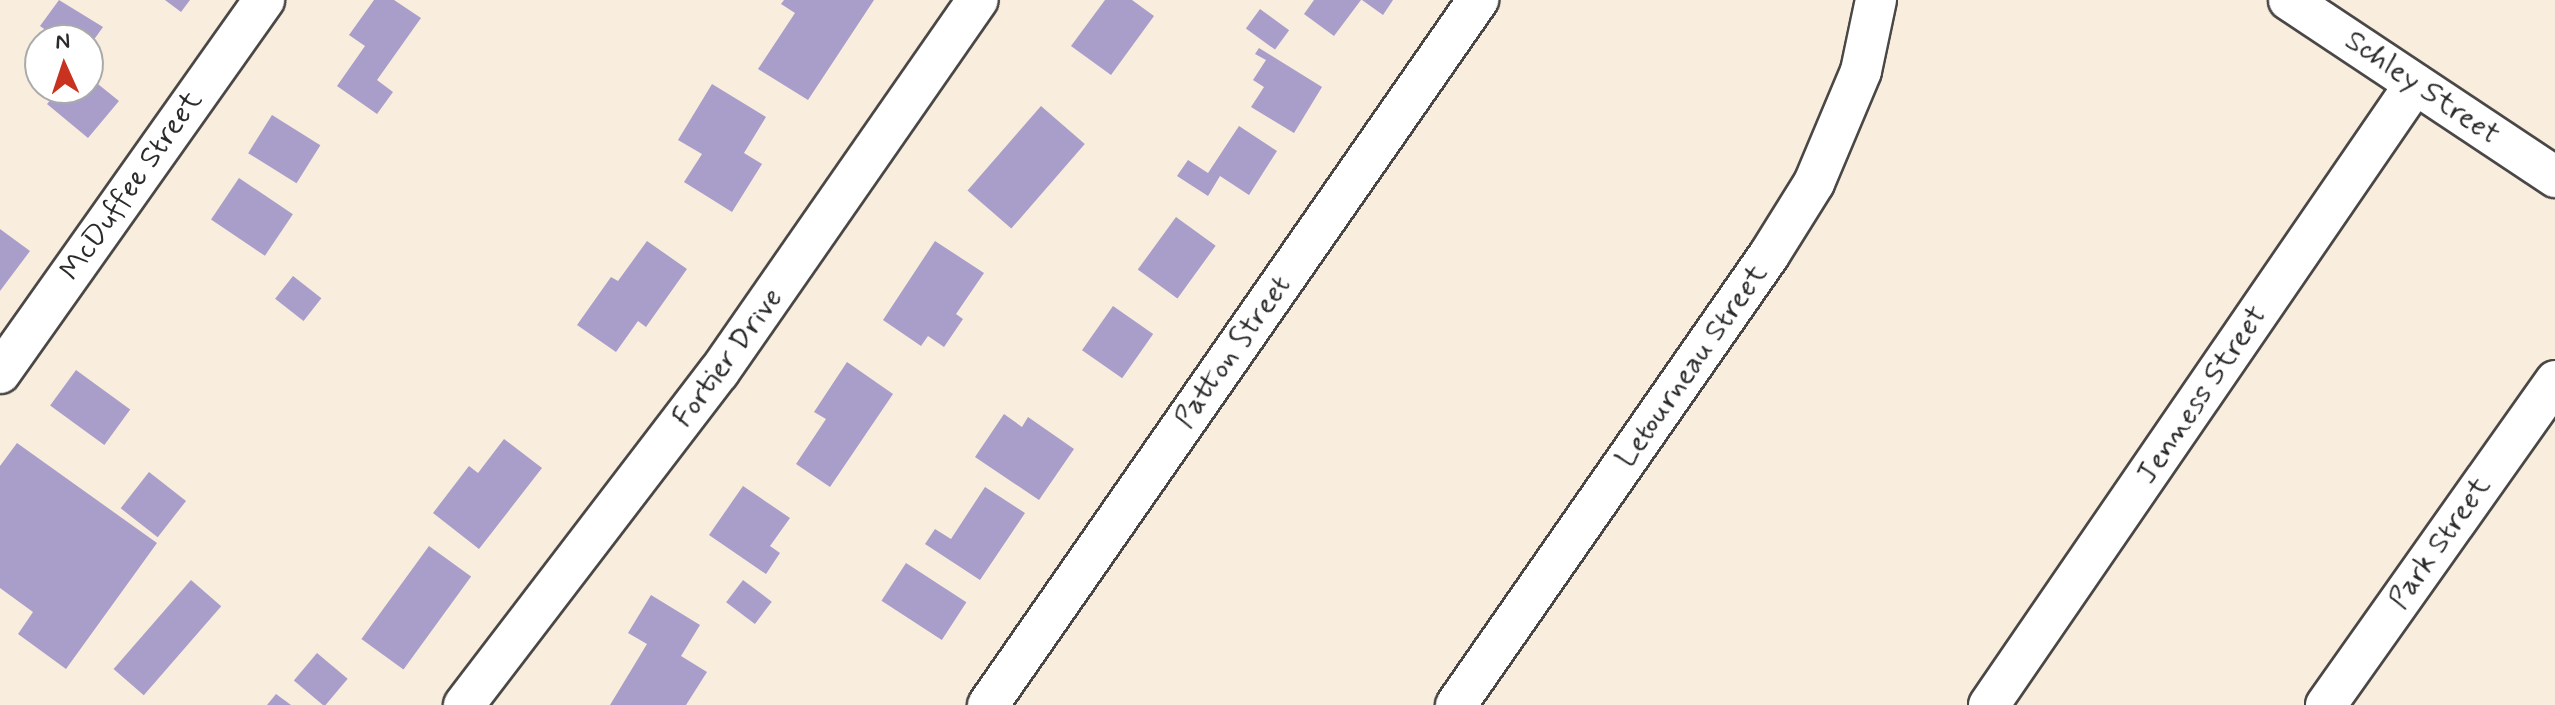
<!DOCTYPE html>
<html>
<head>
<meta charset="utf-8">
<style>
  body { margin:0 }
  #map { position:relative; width:2555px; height:705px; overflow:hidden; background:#f9edde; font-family:Mynerve,sans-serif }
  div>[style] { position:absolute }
  .building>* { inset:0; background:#a89ec9; transform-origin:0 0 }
  .roads { filter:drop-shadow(2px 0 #4a4846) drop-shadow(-2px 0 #4a4846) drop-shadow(0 2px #4a4846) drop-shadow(0 -2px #4a4846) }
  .street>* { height:40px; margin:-20px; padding:0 20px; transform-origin:20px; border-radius:20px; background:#fff }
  span { translate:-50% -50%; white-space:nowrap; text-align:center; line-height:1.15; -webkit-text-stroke:6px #fff; paint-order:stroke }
  .street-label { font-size:30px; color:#2b2b2b }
  .north { position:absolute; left:24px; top:24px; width:80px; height:80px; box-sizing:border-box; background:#fff; border:2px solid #aaa; border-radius:50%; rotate:357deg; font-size:22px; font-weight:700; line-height:32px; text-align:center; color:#2b2b2b }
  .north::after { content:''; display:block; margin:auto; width:28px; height:36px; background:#c8321e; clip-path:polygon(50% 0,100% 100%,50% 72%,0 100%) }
</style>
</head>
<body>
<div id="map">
  <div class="building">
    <i style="clip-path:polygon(59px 0,103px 27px,88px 48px,88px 40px,60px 40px,40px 26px)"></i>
    <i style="clip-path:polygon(165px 0,190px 0,181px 12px)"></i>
    <i style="clip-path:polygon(374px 0,394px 0,421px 18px,377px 80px,393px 92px,377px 114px,337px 86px,365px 46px,349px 35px)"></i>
    <i style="clip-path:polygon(784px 0,874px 0,808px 100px,758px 69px,795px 13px,781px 4px)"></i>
    <i style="clip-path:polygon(1105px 0,1132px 0,1154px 16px,1111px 75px,1071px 46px)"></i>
    <i style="clip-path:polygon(1314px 0,1361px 0,1334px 36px,1304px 14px)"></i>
    <i style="clip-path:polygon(1362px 0,1393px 0,1383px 15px)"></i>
    <i style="left:1260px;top:9px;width:36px;height:24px;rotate:36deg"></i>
    <i style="clip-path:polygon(1259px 48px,1322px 87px,1294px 133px,1251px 107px,1264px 87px,1253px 80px,1266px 60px,1255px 54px)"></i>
    <i style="clip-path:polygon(88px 76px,119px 101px,88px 138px,47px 104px,61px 88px,88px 88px)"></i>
    <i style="clip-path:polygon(712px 84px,766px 117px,744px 153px,762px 164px,732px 212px,684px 182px,702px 154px,678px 140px)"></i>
    <i style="left:1041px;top:106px;width:58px;height:112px;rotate:41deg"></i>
    <i style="left:272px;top:115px;width:57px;height:45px;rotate:32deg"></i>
    <i style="clip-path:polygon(1239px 126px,1277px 151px,1249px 195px,1220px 176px,1208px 196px,1177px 176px,1188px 160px,1208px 173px)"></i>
    <i style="left:239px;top:178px;width:65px;height:50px;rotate:34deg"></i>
    <i style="left:1176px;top:217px;width:49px;height:65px;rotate:36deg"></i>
    <i style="clip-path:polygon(0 229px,30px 251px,0 291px)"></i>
    <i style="clip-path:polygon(647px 241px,687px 269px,646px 327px,638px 321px,616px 352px,577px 325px,611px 277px,618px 281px)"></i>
    <i style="clip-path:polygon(935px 241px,984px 273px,956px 314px,963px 319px,944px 347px,928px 336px,921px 346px,883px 320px)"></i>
    <i style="left:293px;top:276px;width:36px;height:29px;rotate:38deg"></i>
    <i style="left:1113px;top:306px;width:49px;height:54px;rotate:35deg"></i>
    <i style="clip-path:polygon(847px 362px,893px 394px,830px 487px,796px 464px,826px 419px,814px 412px)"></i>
    <i style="left:76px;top:370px;width:67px;height:44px;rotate:36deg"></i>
    <i style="clip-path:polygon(1004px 414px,1022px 427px,1028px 417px,1074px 449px,1039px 500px,975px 457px)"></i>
    <i style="clip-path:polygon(504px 439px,542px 468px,479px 549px,433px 513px,469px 466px,478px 473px)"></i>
    <i style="clip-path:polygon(17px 443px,157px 543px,66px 669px,18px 634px,33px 612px,0 588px,0 466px)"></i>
    <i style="left:149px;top:472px;width:47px;height:46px;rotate:38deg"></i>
    <i style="clip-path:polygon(743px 486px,790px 518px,770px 546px,780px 553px,766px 574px,709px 535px)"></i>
    <i style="clip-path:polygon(985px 487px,1025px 513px,980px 580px,925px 544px,935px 529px,951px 539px)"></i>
    <i style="left:429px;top:546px;width:52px;height:115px;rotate:36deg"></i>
    <i style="left:906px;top:563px;width:72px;height:45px;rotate:33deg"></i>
    <i style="left:191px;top:580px;width:40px;height:118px;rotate:41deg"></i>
    <i style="left:743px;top:580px;width:36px;height:28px;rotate:37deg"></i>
    <i style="clip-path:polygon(651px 595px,700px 625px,681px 656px,707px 672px,686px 705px,610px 705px,647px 644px,628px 633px)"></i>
    <i style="left:317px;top:653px;width:40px;height:36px;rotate:40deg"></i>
    <i style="clip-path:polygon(276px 694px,291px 705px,267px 705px)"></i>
  </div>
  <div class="roads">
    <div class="street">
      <i style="left:2289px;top:0;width:320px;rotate:33.6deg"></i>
      <i style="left:0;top:373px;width:457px;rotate:-54.7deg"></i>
      <i style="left:464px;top:705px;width:419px;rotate:-52.6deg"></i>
      <i style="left:719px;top:372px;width:453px;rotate:-55.2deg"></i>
      <i style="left:988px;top:705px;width:859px;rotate:-55.2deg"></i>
      <i style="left:1456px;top:705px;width:548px;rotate:-55.18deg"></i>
      <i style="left:1769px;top:255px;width:85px;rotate:-58deg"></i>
      <i style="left:1814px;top:183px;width:121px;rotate:-67.2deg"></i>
      <i style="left:1861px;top:71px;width:73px;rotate:-78.1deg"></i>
      <i style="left:1989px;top:705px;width:753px;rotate:-55.55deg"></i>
      <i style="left:2326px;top:705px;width:397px;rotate:-54.7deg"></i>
    </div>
  </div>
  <div class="street-label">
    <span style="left:2422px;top:88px;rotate:34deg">Schley Street</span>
    <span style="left:132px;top:186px;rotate:-55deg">McDuffee Street</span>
    <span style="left:1233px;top:352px;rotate:-55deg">Patton Street</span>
    <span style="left:728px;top:358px;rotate:-54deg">Fortier Drive</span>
    <span style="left:1692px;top:366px;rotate:-55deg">Letourneau Street</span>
    <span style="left:2202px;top:395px;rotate:-56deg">Jenness Street</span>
    <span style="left:2440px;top:543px;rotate:-55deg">Park Street</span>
  </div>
  <div class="north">N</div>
</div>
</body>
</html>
